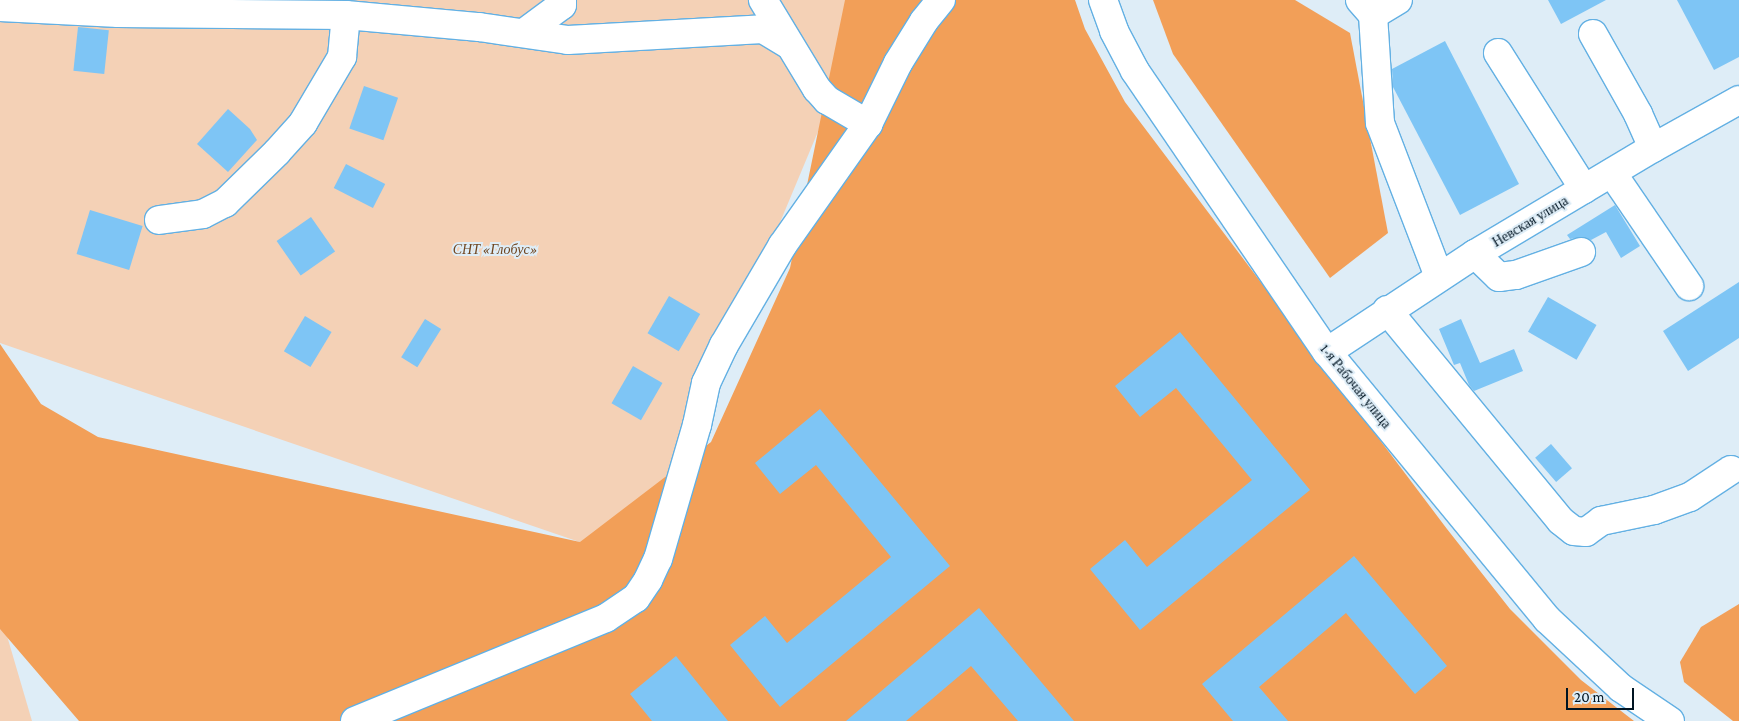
<!DOCTYPE html>
<html>
<head>
<meta charset="utf-8">
<style>
  body { margin:0 }
  #map { position:relative; width:1739px; height:721px; overflow:hidden; background:#deedf7; font-family:"Crimson Pro",serif }
  div>[style] { position:absolute }
  .green>* { inset:0; background:#f4d1b6 }
  .forest>* { inset:0; background:#f29f58 }
  .building>* { inset:0; background:#7ec5f5; transform-origin:0 0 }
  .roads { filter:drop-shadow(1px 0 #63b0e3) drop-shadow(-1px 0 #63b0e3) drop-shadow(0 1px #63b0e3) drop-shadow(0 -1px #63b0e3) }
  .minor>* { height:28px; margin:-14px; padding:0 14px; transform-origin:14px; border-radius:14px; background:#fff }
  .major>* { height:28px; margin:-14px; padding:0 14px; transform-origin:14px; border-radius:14px; background:#fff }
  span { translate:-50% -50%; white-space:nowrap; text-align:center; line-height:1.15; -webkit-text-stroke:4px #deedf7; paint-order:stroke }
  .street-label { font-size:14px; color:#001422 }
  .park-label { font-size:14px; color:#6f451f; font-style:italic }
  .scale { position:absolute; left:1566px; top:688px; width:68px; height:22px; box-sizing:border-box; border:2px solid #001422; border-top:0; padding-left:6px; font-size:15px; line-height:18px; white-space:nowrap; color:#001422; -webkit-text-stroke:4px #deedf7; paint-order:stroke }
</style>
</head>
<body>
<div id="map">
  <div class="green">
    <i style="clip-path:polygon(0 0,873px 0,638px 562px,0 343px)"></i>
    <i style="clip-path:polygon(0 612px,32px 721px,0 721px)"></i>
  </div>
  <div class="forest">
    <i style="clip-path:polygon(845px 0,1075px 0,1085px 29px,1125px 102px,1447px 529px,1510px 609px,1581px 680px,1634px 721px,79px 721px,0 629px,0 344px,41px 404px,98px 437px,580px 542px,711px 442px,790px 268px)"></i>
    <i style="clip-path:polygon(1153px 0,1295px 0,1350px 33px,1388px 233px,1330px 278px,1173px 54px)"></i>
    <i style="clip-path:polygon(1739px 604px,1739px 721px,1733px 721px,1684px 682px,1680px 662px,1701px 627px)"></i>
  </div>
  <div class="building">
    <i style="clip-path:polygon(1548px 0,1606px 0,1561px 24px)"></i>
    <i style="clip-path:polygon(1677px 0,1739px 0,1739px 57px,1714px 70px)"></i>
    <i style="left:78px;top:27px;width:31px;height:44px;rotate:6deg"></i>
    <i style="clip-path:polygon(1445px 41px,1519px 184px,1460px 215px,1393px 87px,1392px 69px)"></i>
    <i style="left:364px;top:86px;width:36px;height:45px;rotate:19deg"></i>
    <i style="clip-path:polygon(228px 109px,250px 129px,257px 140px,228px 172px,197px 144px)"></i>
    <i style="left:346px;top:164px;width:44px;height:27px;rotate:27deg"></i>
    <i style="clip-path:polygon(1615px 205px,1640px 246px,1621px 258px,1606px 232px,1591px 240px,1583px 237px,1570px 239px,1567px 235px)"></i>
    <i style="left:90px;top:210px;width:55px;height:46px;rotate:17deg"></i>
    <i style="left:311px;top:217px;width:42px;height:42px;rotate:55deg"></i>
    <i style="clip-path:polygon(1739px 282px,1739px 338px,1688px 371px,1663px 331px)"></i>
    <i style="left:669px;top:296px;width:36px;height:43px;rotate:30deg"></i>
    <i style="left:1548px;top:297px;width:56px;height:40px;rotate:30deg"></i>
    <i style="left:305px;top:316px;width:31px;height:41px;rotate:31deg"></i>
    <i style="left:425px;top:319px;width:19px;height:45px;rotate:32deg"></i>
    <i style="clip-path:polygon(1461px 319px,1480px 363px,1514px 349px,1523px 371px,1474px 391px,1469px 385px,1460px 363px,1454px 365px,1439px 329px)"></i>
    <i style="clip-path:polygon(1180px 332px,1310px 490px,1140px 630px,1090px 569px,1125px 540px,1147px 567px,1252px 480px,1176px 388px,1140px 417px,1115px 386px)"></i>
    <i style="left:633px;top:366px;width:34px;height:43px;rotate:30deg"></i>
    <i style="clip-path:polygon(820px 409px,950px 566px,780px 707px,730px 645px,765px 616px,787px 643px,891px 557px,816px 465px,780px 494px,755px 463px)"></i>
    <i style="left:1551px;top:444px;width:32px;height:21px;rotate:49deg"></i>
    <i style="clip-path:polygon(1354px 556px,1447px 666px,1415px 694px,1346px 613px,1259px 687px,1288px 721px,1233px 721px,1202px 684px)"></i>
    <i style="clip-path:polygon(979px 608px,1074px 721px,1018px 721px,971px 666px,906px 721px,846px 721px)"></i>
    <i style="clip-path:polygon(676px 656px,728px 721px,652px 721px,630px 694px)"></i>
  </div>
  <div class="roads">
    <div class="minor">
      <i style="left:763px;top:0;width:104px;rotate:58.8deg"></i>
      <i style="left:817px;top:89px;width:15px;rotate:48deg"></i>
      <i style="left:827px;top:100px;width:48px;rotate:30.3deg"></i>
      <i style="left:1360px;top:0;width:20px;rotate:49deg"></i>
      <i style="left:1373px;top:15px;width:29px;rotate:-31deg"></i>
      <i style="left:0;top:7px;width:118px;rotate:2.9deg"></i>
      <i style="left:118px;top:13px;width:228px;rotate:0.5deg"></i>
      <i style="left:346px;top:15px;width:134px;rotate:5.2deg"></i>
      <i style="left:479px;top:27px;width:90px;rotate:8.3deg"></i>
      <i style="left:568px;top:40px;width:195px;rotate:-3.2deg"></i>
      <i style="left:763px;top:29px;width:29px;rotate:31deg"></i>
      <i style="left:1373px;top:15px;width:108px;rotate:86.3deg"></i>
      <i style="left:1380px;top:123px;width:165px;rotate:69deg"></i>
      <i style="left:524px;top:33px;width:47px;rotate:-36.4deg"></i>
      <i style="left:562px;top:5px;width:5px;rotate:-90deg"></i>
      <i style="left:1593px;top:34px;width:92px;rotate:60.6deg"></i>
      <i style="left:1638px;top:114px;width:37px;rotate:66deg"></i>
      <i style="left:1498px;top:53px;width:161px;rotate:57.7deg"></i>
      <i style="left:1612px;top:173px;width:137px;rotate:55.7deg"></i>
      <i style="left:159px;top:220px;width:44px;rotate:-7.8deg"></i>
      <i style="left:203px;top:214px;width:25px;rotate:-27deg"></i>
      <i style="left:225px;top:203px;width:73px;rotate:-44.4deg"></i>
      <i style="left:277px;top:152px;width:39px;rotate:-48deg"></i>
      <i style="left:303px;top:123px;width:77px;rotate:-59.4deg"></i>
      <i style="left:342px;top:57px;width:42px;rotate:-84.6deg"></i>
      <i style="left:1475px;top:254px;width:33px;rotate:44deg"></i>
      <i style="left:1499px;top:277px;width:17px;rotate:-7deg"></i>
      <i style="left:1516px;top:275px;width:69px;rotate:-19.5deg"></i>
      <i style="left:1387px;top:310px;width:273px;rotate:50.5deg"></i>
      <i style="left:1561px;top:521px;width:16px;rotate:38deg"></i>
      <i style="left:1574px;top:531px;width:12px;rotate:5deg"></i>
      <i style="left:1586px;top:532px;width:19px;rotate:-36deg"></i>
      <i style="left:1601px;top:521px;width:54px;rotate:-11.7deg"></i>
      <i style="left:1654px;top:510px;width:38px;rotate:-20deg"></i>
      <i style="left:1690px;top:497px;width:49px;rotate:-33.4deg"></i>
      <i style="left:1327px;top:352px;width:178px;rotate:-33.5deg"></i>
      <i style="left:1475px;top:254px;width:207px;rotate:-30.8deg"></i>
      <i style="left:1653px;top:148px;width:98px;rotate:-29.2deg"></i>
      <i style="left:355px;top:721px;width:271px;rotate:-22.3deg"></i>
      <i style="left:606px;top:618px;width:36px;rotate:-34deg"></i>
      <i style="left:636px;top:598px;width:22px;rotate:-56deg"></i>
      <i style="left:648px;top:580px;width:23px;rotate:-65deg"></i>
      <i style="left:658px;top:559px;width:140px;rotate:-73.8deg"></i>
      <i style="left:697px;top:425px;width:43px;rotate:-77.9deg"></i>
      <i style="left:706px;top:383px;width:42px;rotate:-64.7deg"></i>
      <i style="left:724px;top:345px;width:115px;rotate:-59.6deg"></i>
      <i style="left:782px;top:246px;width:149px;rotate:-54.8deg"></i>
      <i style="left:868px;top:124px;width:68px;rotate:-63.8deg"></i>
      <i style="left:898px;top:63px;width:49px;rotate:-58.2deg"></i>
      <i style="left:924px;top:21px;width:27px;rotate:-51deg"></i>
    </div>
    <div class="major">
      <i style="left:1103px;top:0;width:33px;rotate:70deg"></i>
      <i style="left:1114px;top:31px;width:45px;rotate:62.3deg"></i>
      <i style="left:1135px;top:71px;width:340px;rotate:55.7deg"></i>
      <i style="left:1327px;top:352px;width:346px;rotate:50.5deg"></i>
      <i style="left:1547px;top:619px;width:101px;rotate:43deg"></i>
      <i style="left:1621px;top:688px;width:59px;rotate:34deg"></i>
    </div>
  </div>
  <div class="street-label">
    <span style="left:1530px;top:221px;rotate:-31deg">Невская улица</span>
    <span style="left:1356px;top:386px;rotate:51deg">1-я Рабочая улица</span>
  </div>
  <div class="park-label">
    <span style="left:495px;top:249px">СНТ «Глобус»</span>
  </div>
  <div class="scale">20 m</div>
</div>
</body>
</html>
